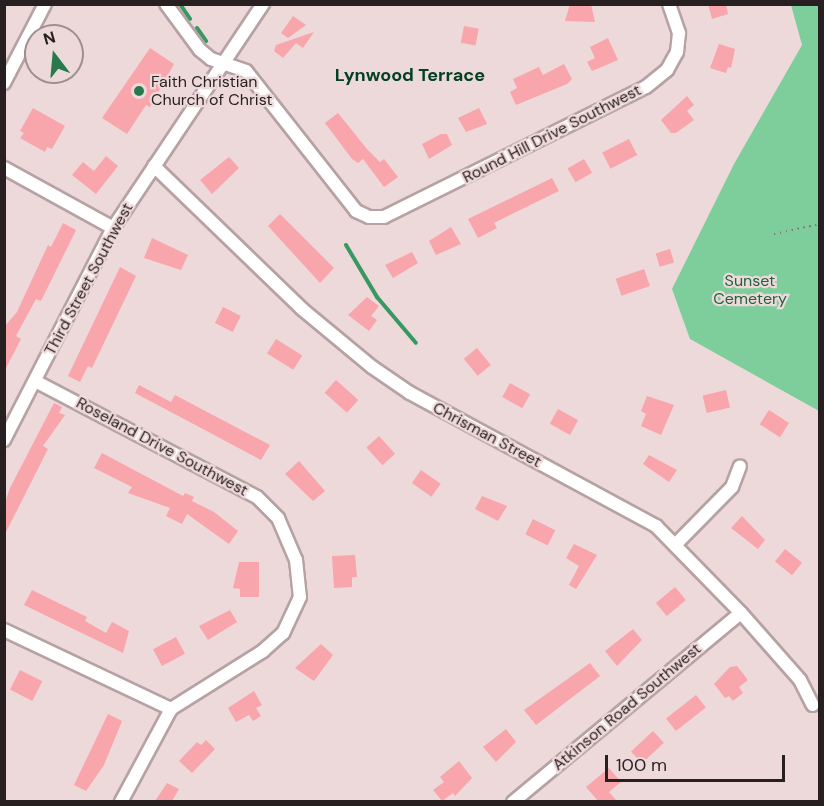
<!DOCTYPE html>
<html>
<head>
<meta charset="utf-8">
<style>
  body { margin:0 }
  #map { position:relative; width:824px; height:806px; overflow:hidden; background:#eed9da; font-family:"DM Sans",sans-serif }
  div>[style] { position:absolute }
  .green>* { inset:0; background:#7ece9b }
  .stream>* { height:4px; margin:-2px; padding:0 2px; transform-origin:2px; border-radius:2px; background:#379861 }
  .building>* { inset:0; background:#f8a5ab; transform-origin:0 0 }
  .path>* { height:2px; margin-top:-1px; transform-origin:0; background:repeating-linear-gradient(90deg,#867879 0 1.5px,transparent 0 6px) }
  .roads { filter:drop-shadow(2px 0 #b6a2a3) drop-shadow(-2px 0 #b6a2a3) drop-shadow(0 2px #b6a2a3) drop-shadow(0 -2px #b6a2a3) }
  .minor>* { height:12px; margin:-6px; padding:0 6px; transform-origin:6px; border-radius:6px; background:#fff }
  .dots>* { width:16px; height:16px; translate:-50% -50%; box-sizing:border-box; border:3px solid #eed9da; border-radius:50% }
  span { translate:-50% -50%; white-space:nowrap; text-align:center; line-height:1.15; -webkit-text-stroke:4.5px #eed9da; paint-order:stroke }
  .poi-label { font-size:16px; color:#271f20 }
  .left { translate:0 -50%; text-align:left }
  .street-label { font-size:16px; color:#271f20 }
  .park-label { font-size:16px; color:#1f633d }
  .neighbourhood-label { font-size:18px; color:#014021; font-weight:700 }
  .frame { position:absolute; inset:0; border:6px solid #271f20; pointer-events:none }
  .north { position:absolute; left:24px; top:24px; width:60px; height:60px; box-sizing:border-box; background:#eed9da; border:2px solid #9e8f90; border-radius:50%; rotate:344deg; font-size:16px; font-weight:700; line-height:24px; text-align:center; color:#271f20 }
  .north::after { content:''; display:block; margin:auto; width:21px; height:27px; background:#287a4c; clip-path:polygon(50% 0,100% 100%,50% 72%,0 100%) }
  .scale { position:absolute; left:605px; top:755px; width:180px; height:27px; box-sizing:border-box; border:3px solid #271f20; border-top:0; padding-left:8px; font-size:18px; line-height:21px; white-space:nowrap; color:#271f20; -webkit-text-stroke:4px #eed9da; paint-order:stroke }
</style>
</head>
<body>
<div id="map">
  <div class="green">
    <i style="clip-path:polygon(791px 5px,819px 5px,819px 411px,690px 339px,672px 289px,734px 164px,802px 45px)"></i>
  </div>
  <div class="stream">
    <i style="left:180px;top:4px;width:18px;rotate:56deg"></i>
    <i style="left:197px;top:28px;width:16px;rotate:55deg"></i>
    <i style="left:346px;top:245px;width:61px;rotate:59.2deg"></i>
    <i style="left:377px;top:297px;width:60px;rotate:49.7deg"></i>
  </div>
  <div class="building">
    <i style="clip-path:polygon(570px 4px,591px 4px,595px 22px,565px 21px)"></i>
    <i style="clip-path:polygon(708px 4px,726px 4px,728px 14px,712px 19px)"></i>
    <i style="clip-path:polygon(293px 16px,306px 25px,288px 38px,281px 33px)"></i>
    <i style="left:464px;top:26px;width:15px;height:17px;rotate:11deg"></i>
    <i style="clip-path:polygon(314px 32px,303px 48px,296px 43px,283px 58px,274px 51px,276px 45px)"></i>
    <i style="clip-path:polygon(608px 38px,618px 60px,592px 71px,587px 62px,595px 58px,590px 47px)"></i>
    <i style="clip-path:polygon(719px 44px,735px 49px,731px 68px,728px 67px,726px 73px,710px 68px)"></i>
    <i style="clip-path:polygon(150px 48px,174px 64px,150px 107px,146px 105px,127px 134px,102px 118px)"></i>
    <i style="clip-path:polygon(564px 64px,572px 79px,567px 84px,516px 105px,510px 92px,517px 88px,513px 79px,539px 67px,543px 75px)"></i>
    <i style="clip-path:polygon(687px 96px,694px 105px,687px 111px,694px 120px,676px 133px,671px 133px,661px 120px)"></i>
    <i style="clip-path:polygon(33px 108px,65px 126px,52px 149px,47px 147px,45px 152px,20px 138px,24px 133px,20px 131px)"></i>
    <i style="clip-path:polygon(479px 108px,487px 124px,466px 132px,458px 118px)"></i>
    <i style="clip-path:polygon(338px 113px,367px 149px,380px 162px,384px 159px,398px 177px,384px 187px,363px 159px,358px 163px,352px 159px,325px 123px)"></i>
    <i style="clip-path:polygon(441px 134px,447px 134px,452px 145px,429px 159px,422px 144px)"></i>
    <i style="left:629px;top:139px;width:18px;height:30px;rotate:63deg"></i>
    <i style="clip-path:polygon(106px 156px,118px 166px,96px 194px,72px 175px,83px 162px,94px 171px)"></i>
    <i style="clip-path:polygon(229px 157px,239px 168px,212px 194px,200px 180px)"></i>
    <i style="left:584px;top:159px;width:16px;height:19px;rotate:60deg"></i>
    <i style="clip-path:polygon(552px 178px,559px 191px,494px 223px,497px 228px,478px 238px,468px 219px)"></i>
    <i style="clip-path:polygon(280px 214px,334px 268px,320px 283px,268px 226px)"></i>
    <i style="clip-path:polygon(63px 223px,76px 230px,41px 301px,36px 299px,16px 336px,21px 339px,4px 372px,4px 327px,17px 312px,48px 245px,51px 247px)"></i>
    <i style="clip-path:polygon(451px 227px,461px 244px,436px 255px,429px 241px)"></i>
    <i style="clip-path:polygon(152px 238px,188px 255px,181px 270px,144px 258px)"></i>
    <i style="left:670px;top:249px;width:14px;height:15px;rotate:73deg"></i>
    <i style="clip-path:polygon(412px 252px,418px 263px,393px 278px,385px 265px)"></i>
    <i style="clip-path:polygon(120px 267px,136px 276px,92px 368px,88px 366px,80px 382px,68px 376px)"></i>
    <i style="left:644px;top:269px;width:18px;height:30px;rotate:71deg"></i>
    <i style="clip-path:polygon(367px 297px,379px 306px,371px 316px,377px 320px,369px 331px,348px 315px)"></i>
    <i style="left:223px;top:307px;width:20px;height:18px;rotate:27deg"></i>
    <i style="left:276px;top:339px;width:31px;height:17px;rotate:32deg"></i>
    <i style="left:477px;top:348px;width:22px;height:17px;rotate:51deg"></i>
    <i style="left:336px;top:380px;width:30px;height:17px;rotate:42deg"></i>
    <i style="left:510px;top:383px;width:23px;height:16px;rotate:29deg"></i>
    <i style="clip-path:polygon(139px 385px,171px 402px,175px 395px,270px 445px,261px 460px,135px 393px)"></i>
    <i style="left:726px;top:390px;width:18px;height:24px;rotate:77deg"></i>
    <i style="clip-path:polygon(647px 396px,674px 405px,661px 435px,641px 426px,646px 414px,641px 411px)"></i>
    <i style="clip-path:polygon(54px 403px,62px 407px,59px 413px,65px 415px,43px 446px,48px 449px,4px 536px,4px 505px,10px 488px)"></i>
    <i style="left:558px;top:409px;width:23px;height:17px;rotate:29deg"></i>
    <i style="left:769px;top:410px;width:24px;height:17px;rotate:33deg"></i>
    <i style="left:379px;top:436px;width:24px;height:17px;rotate:48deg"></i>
    <i style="clip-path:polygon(102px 453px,183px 496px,185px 493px,194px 497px,192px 501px,214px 512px,238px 531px,229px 544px,187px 514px,182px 524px,166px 516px,170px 508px,128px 493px,132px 487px,94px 468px)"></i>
    <i style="clip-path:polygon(649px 455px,677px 470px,669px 482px,643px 464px)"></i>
    <i style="clip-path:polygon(299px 461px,325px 491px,313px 501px,285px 474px)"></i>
    <i style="left:421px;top:470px;width:24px;height:16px;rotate:35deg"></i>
    <i style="clip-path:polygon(482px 496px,507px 506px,498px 521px,475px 509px)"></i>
    <i style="clip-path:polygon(742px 516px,765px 540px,758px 549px,731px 528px)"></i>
    <i style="left:533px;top:519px;width:25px;height:17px;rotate:27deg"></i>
    <i style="clip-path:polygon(574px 544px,597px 555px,576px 589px,569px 585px,579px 566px,566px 558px)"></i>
    <i style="left:785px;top:549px;width:22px;height:16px;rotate:39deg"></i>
    <i style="clip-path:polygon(355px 555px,357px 577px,352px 577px,352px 587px,334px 588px,332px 556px)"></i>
    <i style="clip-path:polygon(239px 562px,259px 562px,259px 597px,240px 597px,240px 589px,233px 588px)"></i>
    <i style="left:675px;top:587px;width:17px;height:25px;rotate:50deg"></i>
    <i style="clip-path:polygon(32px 590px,87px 617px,85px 621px,106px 633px,112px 622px,129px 631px,123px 653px,24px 605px)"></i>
    <i style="clip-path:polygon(230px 610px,237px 622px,208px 640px,199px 626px)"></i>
    <i style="clip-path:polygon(633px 629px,642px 640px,617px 666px,605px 651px)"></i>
    <i style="left:176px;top:637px;width:19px;height:26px;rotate:62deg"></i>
    <i style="clip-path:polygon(321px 644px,333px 655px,314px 681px,295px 668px)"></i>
    <i style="clip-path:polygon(590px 663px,600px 676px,536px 725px,524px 710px)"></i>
    <i style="clip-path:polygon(737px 666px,748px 680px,739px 687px,743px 693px,733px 701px,729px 696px,725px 698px,714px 684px,730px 667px)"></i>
    <i style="left:20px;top:670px;width:25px;height:22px;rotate:27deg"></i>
    <i style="clip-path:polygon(254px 691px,262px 705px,256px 708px,261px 716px,253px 721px,249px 715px,236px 722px,228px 708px)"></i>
    <i style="left:696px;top:695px;width:16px;height:38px;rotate:52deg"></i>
    <i style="clip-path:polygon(108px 714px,122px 721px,104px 765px,86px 791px,74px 785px)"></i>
    <i style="clip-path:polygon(506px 729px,516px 742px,496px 762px,483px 747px)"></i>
    <i style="left:653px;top:731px;width:16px;height:30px;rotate:47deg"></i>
    <i style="clip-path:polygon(206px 740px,215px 749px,192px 773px,179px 761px,197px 742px,201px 745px)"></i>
    <i style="clip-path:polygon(459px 761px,472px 778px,455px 796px,453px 793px,442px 801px,433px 790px,444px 782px,440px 777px)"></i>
    <i style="clip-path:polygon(609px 768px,621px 782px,609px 792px,617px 801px,598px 801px,586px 787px)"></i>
    <i style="clip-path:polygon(167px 783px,179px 789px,172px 801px,155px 801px)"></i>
  </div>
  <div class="path">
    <i style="left:774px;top:234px;width:47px;rotate:-12.3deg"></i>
  </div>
  <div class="roads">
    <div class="minor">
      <i style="left:166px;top:4px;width:57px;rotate:53.5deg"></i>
      <i style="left:200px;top:50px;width:14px;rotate:39deg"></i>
      <i style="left:211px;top:59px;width:37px;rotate:19deg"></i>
      <i style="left:246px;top:71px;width:178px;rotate:51.8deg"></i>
      <i style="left:356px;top:211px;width:14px;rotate:25deg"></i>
      <i style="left:369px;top:217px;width:15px"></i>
      <i style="left:384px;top:217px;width:292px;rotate:-26.4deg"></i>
      <i style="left:646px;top:87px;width:27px;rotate:-39deg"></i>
      <i style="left:667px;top:70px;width:21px;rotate:-61deg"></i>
      <i style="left:677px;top:52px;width:19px;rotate:-84deg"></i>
      <i style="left:679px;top:33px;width:31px;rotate:-109deg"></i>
      <i style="left:4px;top:83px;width:89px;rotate:-62.6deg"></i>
      <i style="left:154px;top:166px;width:206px;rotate:44deg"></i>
      <i style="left:302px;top:309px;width:91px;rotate:39.6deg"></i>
      <i style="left:372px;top:367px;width:46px;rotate:34.4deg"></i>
      <i style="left:410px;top:393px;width:280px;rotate:28.4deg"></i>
      <i style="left:656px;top:526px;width:122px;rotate:45.7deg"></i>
      <i style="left:741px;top:613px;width:89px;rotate:48.6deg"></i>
      <i style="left:800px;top:680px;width:28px;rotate:63deg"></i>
      <i style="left:4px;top:168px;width:124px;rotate:28.8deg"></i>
      <i style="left:35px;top:381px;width:250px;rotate:27.6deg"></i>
      <i style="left:257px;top:497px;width:30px;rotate:45deg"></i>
      <i style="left:278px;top:518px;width:46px;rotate:66.8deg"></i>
      <i style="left:296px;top:560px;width:37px;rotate:84deg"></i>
      <i style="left:300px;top:597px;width:40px;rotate:115deg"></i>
      <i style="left:283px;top:633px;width:27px;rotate:138deg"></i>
      <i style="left:263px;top:651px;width:109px;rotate:147.8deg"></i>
      <i style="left:171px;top:709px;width:106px;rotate:118.3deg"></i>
      <i style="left:4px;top:440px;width:238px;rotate:-62.8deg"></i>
      <i style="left:113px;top:228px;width:270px;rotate:-56.2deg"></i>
      <i style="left:676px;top:544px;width:80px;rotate:-45.5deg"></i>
      <i style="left:732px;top:487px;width:22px;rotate:-69deg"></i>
      <i style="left:4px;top:630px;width:185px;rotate:25.3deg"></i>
      <i style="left:513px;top:802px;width:296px;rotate:-39.7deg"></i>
    </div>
  </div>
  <div class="dots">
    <i style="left:139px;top:91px;background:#287a4c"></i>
  </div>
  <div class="poi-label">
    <span class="left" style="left:151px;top:91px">Faith Christian<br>Church of Christ</span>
  </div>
  <div class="street-label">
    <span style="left:552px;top:134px;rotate:-27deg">Round Hill Drive Southwest</span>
    <span style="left:89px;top:279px;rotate:-62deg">Third Street Southwest</span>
    <span style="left:487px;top:435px;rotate:28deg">Chrisman Street</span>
    <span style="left:162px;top:447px;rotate:28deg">Roseland Drive Southwest</span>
    <span style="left:627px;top:707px;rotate:-40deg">Atkinson Road Southwest</span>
  </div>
  <div class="park-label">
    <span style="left:750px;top:290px">Sunset<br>Cemetery</span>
  </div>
  <div class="neighbourhood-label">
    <span style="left:410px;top:75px">Lynwood Terrace</span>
  </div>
  <div class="frame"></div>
  <div class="north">N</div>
  <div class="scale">100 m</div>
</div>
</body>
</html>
